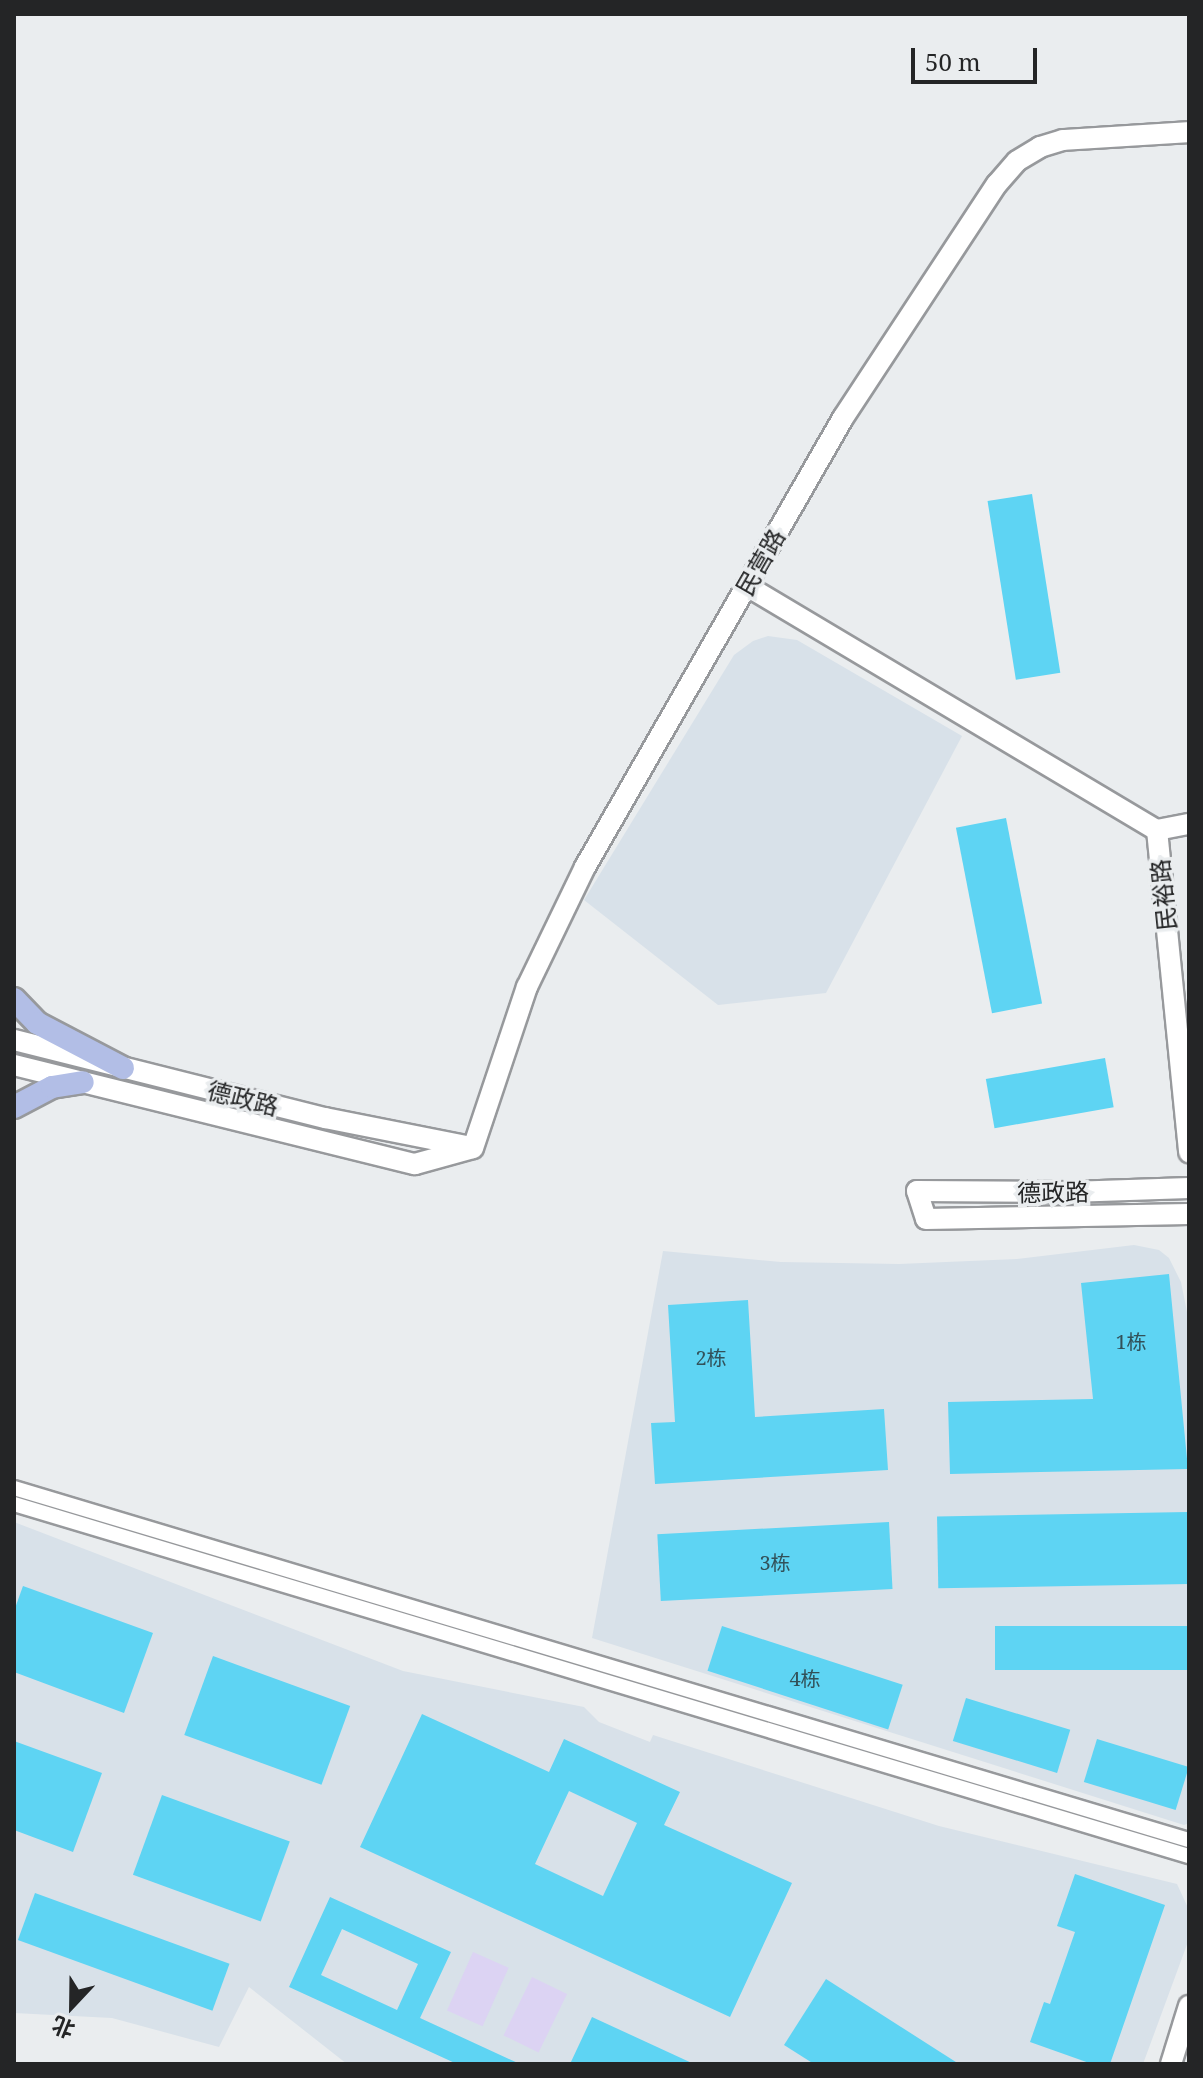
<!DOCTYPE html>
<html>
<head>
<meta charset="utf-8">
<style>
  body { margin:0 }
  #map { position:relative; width:1203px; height:2078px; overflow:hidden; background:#eaedef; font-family:"Noto Serif","Noto Sans SC",serif }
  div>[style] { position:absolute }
  .built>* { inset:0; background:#d8e1e9 }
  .green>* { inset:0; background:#dcd3f3; transform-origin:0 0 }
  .building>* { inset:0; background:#5ed4f3; transform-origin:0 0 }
  .roads { filter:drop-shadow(2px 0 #97999c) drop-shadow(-2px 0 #97999c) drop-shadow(0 2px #97999c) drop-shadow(0 -2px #97999c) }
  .street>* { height:14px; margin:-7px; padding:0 7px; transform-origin:7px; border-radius:7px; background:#fff }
  .secondary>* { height:20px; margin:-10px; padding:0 10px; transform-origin:10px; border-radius:10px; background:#fff }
  .primary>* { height:22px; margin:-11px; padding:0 11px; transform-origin:11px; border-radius:11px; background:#b2bee6 }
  span { translate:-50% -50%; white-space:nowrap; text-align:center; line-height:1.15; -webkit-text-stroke:7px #eaedef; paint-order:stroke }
  .number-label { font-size:20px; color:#325159 }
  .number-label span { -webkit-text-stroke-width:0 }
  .street-label { font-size:24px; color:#242526 }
  .frame { position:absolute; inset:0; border:16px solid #242526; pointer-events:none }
  .north { position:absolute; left:32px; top:1966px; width:80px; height:80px; -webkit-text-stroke:6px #eaedef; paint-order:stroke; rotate:202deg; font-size:22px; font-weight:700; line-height:32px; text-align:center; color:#242526 }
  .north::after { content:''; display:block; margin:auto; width:28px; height:36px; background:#242526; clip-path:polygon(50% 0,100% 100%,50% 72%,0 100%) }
  .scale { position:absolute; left:911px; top:48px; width:126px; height:36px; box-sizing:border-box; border:4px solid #242526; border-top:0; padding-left:10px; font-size:24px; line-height:28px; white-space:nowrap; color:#242526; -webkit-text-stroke:6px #eaedef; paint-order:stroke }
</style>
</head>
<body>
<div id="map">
  <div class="built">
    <i style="clip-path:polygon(768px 636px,797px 640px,962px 736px,826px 993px,718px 1005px,584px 900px,734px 655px,753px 641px)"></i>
    <i style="clip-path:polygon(1134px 1245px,1159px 1250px,1169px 1258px,1181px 1282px,1189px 1322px,1189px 1823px,1184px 1825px,592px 1638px,663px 1251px,781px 1262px,899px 1264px,1017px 1259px)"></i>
    <i style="clip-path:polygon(14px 1522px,403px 1671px,584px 1707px,599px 1722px,650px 1742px,653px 1735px,939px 1826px,1177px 1884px,1189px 1910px,1189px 1939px,1143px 2064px,347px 2064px,249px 1987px,219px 2047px,112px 2018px,14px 2013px)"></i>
  </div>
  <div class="green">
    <i style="left:473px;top:1952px;width:39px;height:64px;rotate:24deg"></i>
    <i style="left:532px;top:1977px;width:39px;height:65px;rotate:26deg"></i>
  </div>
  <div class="building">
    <i style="left:1032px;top:494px;width:181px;height:45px;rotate:81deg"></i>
    <i style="left:1006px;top:818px;width:189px;height:51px;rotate:79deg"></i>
    <i style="left:1105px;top:1058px;width:50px;height:121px;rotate:80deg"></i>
    <i style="clip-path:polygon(1169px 1274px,1188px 1469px,950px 1474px,948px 1402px,1093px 1399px,1081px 1283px)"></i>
    <i style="clip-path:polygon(748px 1300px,755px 1417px,884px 1409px,888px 1470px,655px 1484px,651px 1423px,675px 1422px,668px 1305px)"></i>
    <i style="left:1188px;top:1512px;width:72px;height:251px;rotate:89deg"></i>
    <i style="left:889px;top:1522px;width:67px;height:232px;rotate:87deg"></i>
    <i style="clip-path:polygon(23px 1586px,153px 1633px,124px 1713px,14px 1672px,14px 1611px)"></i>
    <i style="left:722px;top:1626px;width:190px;height:47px;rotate:18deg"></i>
    <i style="left:1189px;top:1626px;width:44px;height:194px;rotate:90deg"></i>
    <i style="left:213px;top:1656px;width:146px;height:84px;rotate:20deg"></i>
    <i style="left:966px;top:1698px;width:109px;height:45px;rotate:17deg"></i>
    <i style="clip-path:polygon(evenodd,422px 1714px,549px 1772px,564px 1739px,680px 1792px,664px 1825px,792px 1883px,730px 2017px,360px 1847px,422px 1714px,569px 1791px,637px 1823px,603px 1896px,535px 1864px,569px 1791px)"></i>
    <i style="left:1097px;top:1739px;width:96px;height:45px;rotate:17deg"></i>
    <i style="clip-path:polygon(14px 1741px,102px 1773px,73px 1852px,14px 1830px)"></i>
    <i style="left:162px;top:1795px;width:136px;height:85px;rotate:20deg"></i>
    <i style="clip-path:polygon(1075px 1874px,1165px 1905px,1110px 2064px,1092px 2064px,1030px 2042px,1044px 2002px,1050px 2004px,1075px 1932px,1057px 1926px)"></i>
    <i style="left:35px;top:1893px;width:207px;height:50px;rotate:20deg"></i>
    <i style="clip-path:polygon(evenodd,330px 1897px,451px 1952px,420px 2018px,520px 2064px,457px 2064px,289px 1987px,330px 1897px,342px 1929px,418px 1964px,397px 2010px,321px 1975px,342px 1929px)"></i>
    <i style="clip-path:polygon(826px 1979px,959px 2064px,814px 2064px,784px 2045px)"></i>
    <i style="clip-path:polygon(592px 2017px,694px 2064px,570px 2064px)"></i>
  </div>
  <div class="roads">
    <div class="street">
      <i style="left:14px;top:1488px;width:1227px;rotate:16.68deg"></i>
      <i style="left:14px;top:1504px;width:1227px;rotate:16.68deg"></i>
    </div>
    <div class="secondary">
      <i style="left:747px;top:586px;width:477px;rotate:30.8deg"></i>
      <i style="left:1157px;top:830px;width:33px;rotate:-11deg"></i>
      <i style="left:1157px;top:830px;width:324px;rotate:84.3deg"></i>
      <i style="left:14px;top:1040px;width:321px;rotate:14.1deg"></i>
      <i style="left:325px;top:1118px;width:144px;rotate:11.2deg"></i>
      <i style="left:14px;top:1065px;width:413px;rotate:13.9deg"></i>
      <i style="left:415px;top:1164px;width:60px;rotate:-15.4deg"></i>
      <i style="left:473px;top:1148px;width:170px;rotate:-71.5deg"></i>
      <i style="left:527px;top:987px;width:133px;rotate:-64.2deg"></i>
      <i style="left:585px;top:867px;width:518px;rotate:-60.12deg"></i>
      <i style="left:843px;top:418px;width:280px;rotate:-56.7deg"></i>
      <i style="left:997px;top:184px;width:30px;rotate:-49deg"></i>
      <i style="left:1017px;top:161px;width:27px;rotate:-31deg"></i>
      <i style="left:1040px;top:147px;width:24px;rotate:-17deg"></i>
      <i style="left:1063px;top:140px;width:126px;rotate:-3.6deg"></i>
      <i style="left:1189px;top:1188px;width:120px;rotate:178.1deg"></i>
      <i style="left:1069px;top:1192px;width:152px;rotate:-179.6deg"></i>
      <i style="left:917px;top:1191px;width:29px;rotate:72deg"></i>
      <i style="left:926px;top:1219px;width:263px;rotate:-1.1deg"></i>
      <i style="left:1171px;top:2064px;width:61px;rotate:-72.8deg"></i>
    </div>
    <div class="primary">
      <i style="left:14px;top:999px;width:33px;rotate:46deg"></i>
      <i style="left:37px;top:1023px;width:97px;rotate:27.6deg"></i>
      <i style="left:14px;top:1107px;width:43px;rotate:-27.8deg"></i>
      <i style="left:52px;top:1087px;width:31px;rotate:-9deg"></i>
    </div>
  </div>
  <div class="number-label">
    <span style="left:1131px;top:1341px">1栋</span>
    <span style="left:711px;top:1357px">2栋</span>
    <span style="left:775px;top:1562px">3栋</span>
    <span style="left:805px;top:1678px">4栋</span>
  </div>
  <div class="street-label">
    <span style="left:760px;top:562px;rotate:-60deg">民营路</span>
    <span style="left:1163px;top:895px;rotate:-96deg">民裕路</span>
    <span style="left:243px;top:1098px;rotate:14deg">德政路</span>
    <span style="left:1053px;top:1192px;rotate:-1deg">德政路</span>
  </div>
  <div class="frame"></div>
  <div class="north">北</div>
  <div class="scale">50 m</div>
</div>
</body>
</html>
